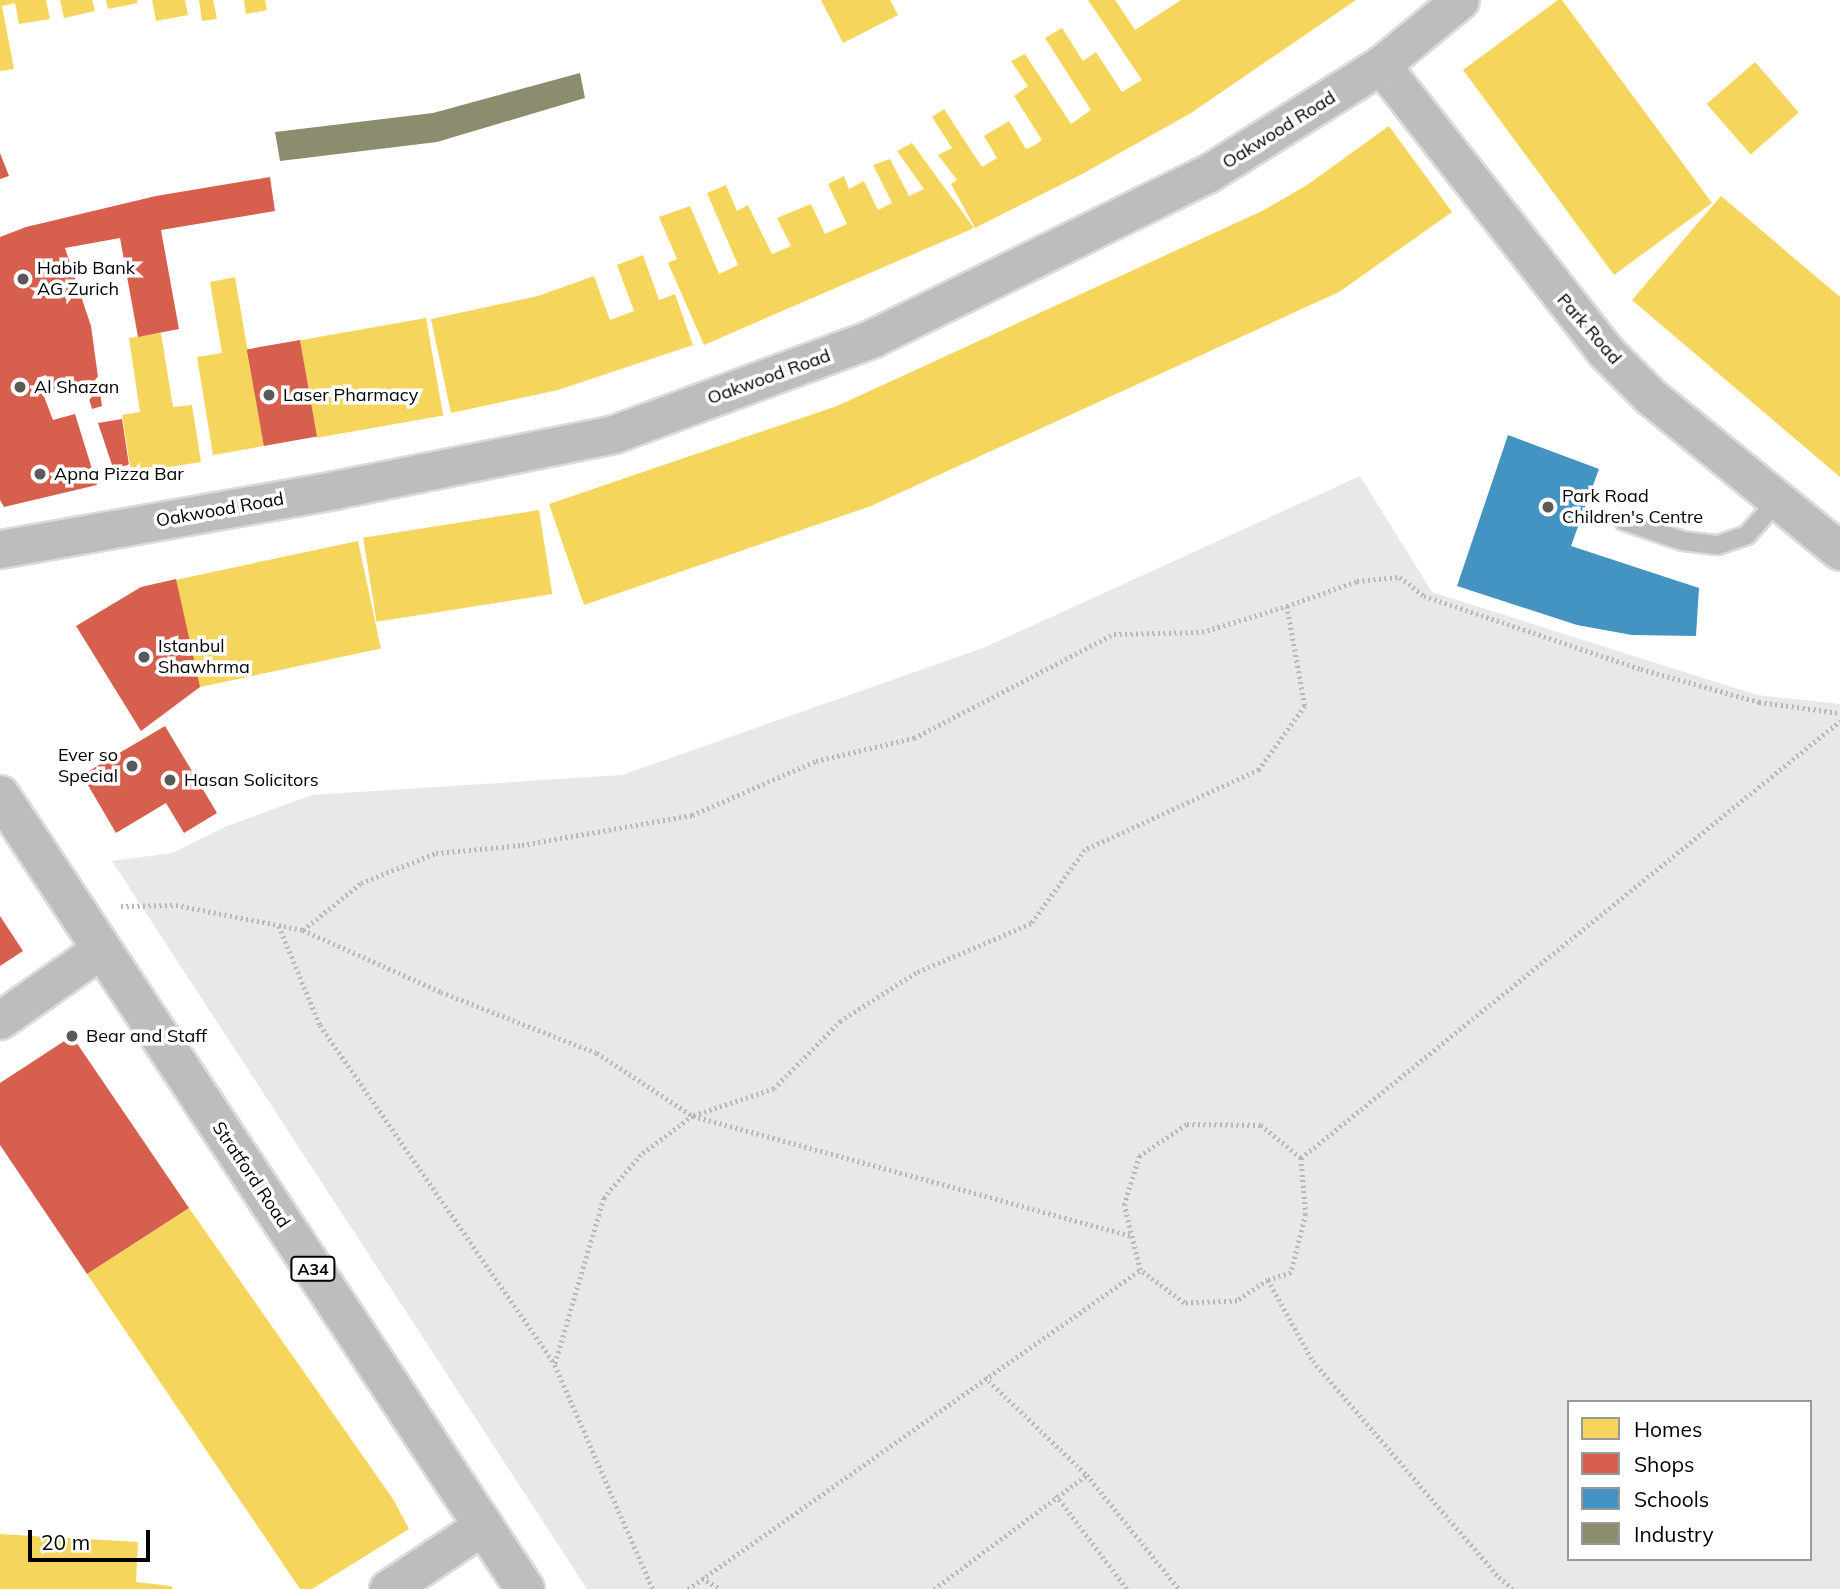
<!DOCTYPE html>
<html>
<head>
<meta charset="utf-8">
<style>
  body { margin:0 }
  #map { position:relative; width:1840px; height:1589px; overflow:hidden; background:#fff; font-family:Mulish,sans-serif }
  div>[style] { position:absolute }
  .green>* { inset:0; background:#e8e8e8 }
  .homes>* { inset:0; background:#f6d55c; transform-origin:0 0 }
  .shops>* { inset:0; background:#d6604d; transform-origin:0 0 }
  .schools>* { inset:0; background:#4393c3 }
  .industry>* { inset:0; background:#8c8c6e }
  .path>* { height:4.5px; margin-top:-2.25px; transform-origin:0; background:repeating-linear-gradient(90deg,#b8b8b8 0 2px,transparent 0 5.5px) }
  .roads { filter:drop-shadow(2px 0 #dbdbdb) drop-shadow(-2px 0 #dbdbdb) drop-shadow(0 2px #dbdbdb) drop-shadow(0 -2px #dbdbdb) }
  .lane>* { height:18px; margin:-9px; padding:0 9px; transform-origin:9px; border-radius:9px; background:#bdbdbd }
  .street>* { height:37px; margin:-18.5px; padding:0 18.5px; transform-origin:18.5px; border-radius:18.5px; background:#bdbdbd }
  .highway>* { height:38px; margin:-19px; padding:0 19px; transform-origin:19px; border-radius:19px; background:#bdbdbd }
  .dots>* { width:19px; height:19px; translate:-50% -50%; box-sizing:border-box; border:4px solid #fff; border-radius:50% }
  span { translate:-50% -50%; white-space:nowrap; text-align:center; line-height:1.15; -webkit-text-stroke:7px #fff; paint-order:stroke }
  .shield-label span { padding:2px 5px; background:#fff; border:2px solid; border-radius:5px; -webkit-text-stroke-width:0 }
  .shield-label { font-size:16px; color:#000; font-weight:700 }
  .street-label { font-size:18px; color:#000 }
  .poi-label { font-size:18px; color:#000 }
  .left { translate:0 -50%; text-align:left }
  .right { translate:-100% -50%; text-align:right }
  .legend { position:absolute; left:1567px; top:1400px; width:245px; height:161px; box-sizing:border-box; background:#fff; border:2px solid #999; margin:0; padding:9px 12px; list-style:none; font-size:21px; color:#000 }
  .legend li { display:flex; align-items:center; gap:14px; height:35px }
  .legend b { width:35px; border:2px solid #999 }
  .scale { position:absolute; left:28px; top:1530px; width:122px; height:32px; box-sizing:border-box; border:4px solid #000; border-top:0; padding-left:9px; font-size:21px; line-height:24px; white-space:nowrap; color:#000; -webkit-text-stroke:5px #fff; paint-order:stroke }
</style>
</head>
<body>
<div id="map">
  <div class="green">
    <i style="clip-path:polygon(evenodd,1360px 476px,1432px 592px,1757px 695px,1840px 704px,1840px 1589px,587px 1589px,112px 861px,172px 853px,227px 826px,312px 795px,622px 775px,983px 648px,1360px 476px,1569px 1402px,1810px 1402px,1810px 1559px,1569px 1559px,1569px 1402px)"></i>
  </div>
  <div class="homes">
    <i style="clip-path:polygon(0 0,46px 0,50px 19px,19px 24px,15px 3px,2px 6px,14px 69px,0 71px)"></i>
    <i style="clip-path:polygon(60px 0,92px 0,95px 11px,64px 18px)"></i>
    <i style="clip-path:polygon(106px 0,137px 0,138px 3px,108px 9px)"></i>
    <i style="clip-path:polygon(152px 0,185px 0,188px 15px,156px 21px)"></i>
    <i style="clip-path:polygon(199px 0,213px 0,217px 19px,202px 21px)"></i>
    <i style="clip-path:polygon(244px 0,265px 0,267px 10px,246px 14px)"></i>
    <i style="clip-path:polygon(821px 0,890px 0,898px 15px,843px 43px)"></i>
    <i style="clip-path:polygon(1088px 0,1115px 0,1135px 30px,1181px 0,1356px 0,1191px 113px,1084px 173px,975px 228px,951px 184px,957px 180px,938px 155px,952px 148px,932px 117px,944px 109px,982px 167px,997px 158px,984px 136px,1009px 121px,1026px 149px,1035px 145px,1042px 140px,1014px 96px,1028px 86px,1011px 61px,1025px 54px,1071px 124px,1091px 110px,1045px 38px,1062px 28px,1083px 61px,1096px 52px,1122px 92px,1142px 80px)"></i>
    <i style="clip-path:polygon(1558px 0,1562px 0,1712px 203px,1614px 275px,1463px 70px)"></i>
    <i style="left:1755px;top:62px;width:67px;height:64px;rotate:49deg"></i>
    <i style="clip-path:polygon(1389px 126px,1452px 212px,1339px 292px,871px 506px,584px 605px,549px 504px,837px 406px,1262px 211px,1307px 185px)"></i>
    <i style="clip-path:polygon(912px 143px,974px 228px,704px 345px,668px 263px,677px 259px,659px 217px,690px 206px,719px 274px,738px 265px,707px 193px,726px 185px,737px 211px,748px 205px,772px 254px,791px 246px,777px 218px,811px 204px,825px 234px,847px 224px,828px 184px,844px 176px,849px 189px,864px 181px,878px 210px,892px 203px,873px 165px,890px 159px,909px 196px,924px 189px,897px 151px)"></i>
    <i style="clip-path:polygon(1721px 196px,1840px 297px,1840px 477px,1632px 300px)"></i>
    <i style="clip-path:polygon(643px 255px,659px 300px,675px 294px,693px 345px,558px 390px,451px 413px,431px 319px,538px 296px,594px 276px,610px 320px,634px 311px,617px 265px)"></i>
    <i style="clip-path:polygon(235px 277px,264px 446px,213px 455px,197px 357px,222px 353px,210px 282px)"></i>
    <i style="left:426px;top:318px;width:99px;height:128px;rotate:80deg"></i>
    <i style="clip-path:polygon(161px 333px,173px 407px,192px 405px,201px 462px,131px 473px,122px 415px,140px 412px,129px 338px)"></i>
    <i style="left:539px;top:510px;width:85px;height:178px;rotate:81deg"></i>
    <i style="left:358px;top:541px;width:110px;height:186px;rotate:78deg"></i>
    <i style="clip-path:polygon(189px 1208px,393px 1499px,409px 1529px,312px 1589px,300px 1589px,87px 1274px)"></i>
    <i style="clip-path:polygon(0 1534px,138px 1542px,136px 1582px,171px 1586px,173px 1589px,0 1589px)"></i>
  </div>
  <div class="shops">
    <i style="clip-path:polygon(0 153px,9px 176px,0 179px)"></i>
    <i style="clip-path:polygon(270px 177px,275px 211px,161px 230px,179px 329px,138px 337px,120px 238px,65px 248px,91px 326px,102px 406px,92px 409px,84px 382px,53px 393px,46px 375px,37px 378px,53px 420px,75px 414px,97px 485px,4px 507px,0 500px,0 237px,26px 227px,156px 196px)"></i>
    <i style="left:300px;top:340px;width:98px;height:54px;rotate:80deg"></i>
    <i style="clip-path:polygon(122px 419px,129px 465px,113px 468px,98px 423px)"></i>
    <i style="clip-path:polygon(176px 579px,200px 687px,141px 731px,76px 626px,141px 587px)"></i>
    <i style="clip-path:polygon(165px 726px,217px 813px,184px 833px,166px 803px,116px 833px,82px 775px)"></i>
    <i style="clip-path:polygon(0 916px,23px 951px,0 966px)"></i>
    <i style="clip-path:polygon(72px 1036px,189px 1208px,87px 1274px,0 1145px,0 1083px)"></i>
  </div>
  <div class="schools">
    <i style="clip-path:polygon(1508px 435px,1599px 469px,1571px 546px,1699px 588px,1696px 636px,1632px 635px,1577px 625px,1457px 586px)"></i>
  </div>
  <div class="industry">
    <i style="clip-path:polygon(580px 73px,585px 98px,437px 142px,280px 161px,275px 132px,433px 113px)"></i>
  </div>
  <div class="path">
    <i style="left:1287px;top:606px;width:74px;rotate:-19.7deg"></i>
    <i style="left:1357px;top:581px;width:43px;rotate:-5.3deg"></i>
    <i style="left:1400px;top:577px;width:31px;rotate:38deg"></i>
    <i style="left:1424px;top:596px;width:229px;rotate:18.6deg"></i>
    <i style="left:1641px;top:669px;width:123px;rotate:15.6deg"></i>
    <i style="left:1759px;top:702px;width:82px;rotate:7.7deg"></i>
    <i style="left:121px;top:906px;width:55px;rotate:-1deg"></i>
    <i style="left:176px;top:905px;width:129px;rotate:11.1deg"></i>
    <i style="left:303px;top:930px;width:151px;rotate:24.2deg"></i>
    <i style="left:441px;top:992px;width:168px;rotate:21.4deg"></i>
    <i style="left:597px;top:1053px;width:115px;rotate:33.3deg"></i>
    <i style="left:693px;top:1116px;width:455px;rotate:15.3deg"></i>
    <i style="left:279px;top:926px;width:107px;rotate:67.5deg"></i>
    <i style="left:320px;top:1025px;width:413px;rotate:55.3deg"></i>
    <i style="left:555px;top:1365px;width:244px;rotate:66.4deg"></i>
    <i style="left:303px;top:930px;width:75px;rotate:-39deg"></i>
    <i style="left:361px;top:883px;width:81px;rotate:-21.8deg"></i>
    <i style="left:436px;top:853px;width:86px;rotate:-5.3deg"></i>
    <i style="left:522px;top:845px;width:173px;rotate:-10deg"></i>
    <i style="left:692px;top:815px;width:135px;rotate:-23.5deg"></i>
    <i style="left:816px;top:761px;width:101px;rotate:-13.2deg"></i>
    <i style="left:914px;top:738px;width:225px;rotate:-27.5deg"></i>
    <i style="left:1114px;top:634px;width:88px;rotate:-1.3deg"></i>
    <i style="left:1202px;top:632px;width:89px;rotate:-17deg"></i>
    <i style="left:1287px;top:606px;width:102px;rotate:79.8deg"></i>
    <i style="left:1305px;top:706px;width:79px;rotate:125.7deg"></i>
    <i style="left:1259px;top:770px;width:192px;rotate:155.3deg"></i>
    <i style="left:1085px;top:850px;width:92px;rotate:126.1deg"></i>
    <i style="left:1031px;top:924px;width:125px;rotate:156.9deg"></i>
    <i style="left:916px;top:973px;width:89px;rotate:147.4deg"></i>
    <i style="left:841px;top:1021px;width:95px;rotate:134.6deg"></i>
    <i style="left:774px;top:1089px;width:85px;rotate:161.6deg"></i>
    <i style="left:693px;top:1116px;width:65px;rotate:143.1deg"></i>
    <i style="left:641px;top:1155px;width:57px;rotate:130.7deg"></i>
    <i style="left:604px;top:1198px;width:174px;rotate:106.4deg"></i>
    <i style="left:1187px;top:1124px;width:74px;rotate:0.8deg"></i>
    <i style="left:1261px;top:1125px;width:52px;rotate:39.5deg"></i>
    <i style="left:1301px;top:1158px;width:56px;rotate:84.9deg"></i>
    <i style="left:1306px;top:1214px;width:61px;rotate:104.3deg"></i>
    <i style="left:1291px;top:1273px;width:24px;rotate:163deg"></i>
    <i style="left:1268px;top:1280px;width:37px;rotate:146deg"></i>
    <i style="left:1237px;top:1301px;width:53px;rotate:177.8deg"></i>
    <i style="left:1184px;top:1303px;width:55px;rotate:-143.1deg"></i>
    <i style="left:1140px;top:1270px;width:67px;rotate:-103.8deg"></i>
    <i style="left:1124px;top:1205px;width:51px;rotate:-73deg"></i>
    <i style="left:1139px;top:1156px;width:58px;rotate:-33.7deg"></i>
    <i style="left:1301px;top:1158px;width:694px;rotate:-39.03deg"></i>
    <i style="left:1268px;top:1280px;width:93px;rotate:60.9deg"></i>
    <i style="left:1313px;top:1361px;width:285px;rotate:49.3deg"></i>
    <i style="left:1499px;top:1577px;width:18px;rotate:41deg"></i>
    <i style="left:985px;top:1377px;width:141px;rotate:43.9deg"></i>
    <i style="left:1056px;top:1495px;width:118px;rotate:52.9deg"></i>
    <i style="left:702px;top:1578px;width:21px;rotate:31deg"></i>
    <i style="left:688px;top:1589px;width:553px;rotate:-35.21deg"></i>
    <i style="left:934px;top:1589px;width:191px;rotate:-36.7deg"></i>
    <i style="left:1087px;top:1475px;width:146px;rotate:51.1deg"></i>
  </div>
  <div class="roads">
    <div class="lane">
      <i style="left:1624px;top:521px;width:62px;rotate:18.7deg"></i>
      <i style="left:1683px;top:541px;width:35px;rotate:7deg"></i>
      <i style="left:1718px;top:545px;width:31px;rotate:-19deg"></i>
      <i style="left:1747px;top:535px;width:47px;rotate:-48.5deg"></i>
    </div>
    <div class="street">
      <i style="left:1381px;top:65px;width:363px;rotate:51.9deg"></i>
      <i style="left:1605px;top:351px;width:64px;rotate:45deg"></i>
      <i style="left:1650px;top:396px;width:245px;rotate:39.2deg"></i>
      <i style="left:0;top:549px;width:339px;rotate:-10deg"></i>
      <i style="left:334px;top:490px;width:286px;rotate:-11.3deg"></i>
      <i style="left:614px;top:434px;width:276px;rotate:-20.3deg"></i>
      <i style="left:873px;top:338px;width:372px;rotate:-26.2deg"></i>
      <i style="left:1207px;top:174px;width:205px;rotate:-32.1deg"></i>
      <i style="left:1381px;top:65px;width:102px;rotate:-39.4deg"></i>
      <i style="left:0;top:1020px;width:122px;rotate:-35deg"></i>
      <i style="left:388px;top:1589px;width:115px;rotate:-33.7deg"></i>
    </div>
    <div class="highway">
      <i style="left:0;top:795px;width:952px;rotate:56.53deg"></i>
    </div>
  </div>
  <div class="dots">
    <i style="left:23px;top:279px;background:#595959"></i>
    <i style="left:20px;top:387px;background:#595959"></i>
    <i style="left:269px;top:395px;background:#595959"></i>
    <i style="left:40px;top:474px;background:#595959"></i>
    <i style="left:1548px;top:507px;background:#595959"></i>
    <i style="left:144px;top:657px;background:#595959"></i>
    <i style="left:132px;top:766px;background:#595959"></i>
    <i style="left:170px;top:780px;background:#595959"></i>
    <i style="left:72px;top:1036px;background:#595959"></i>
  </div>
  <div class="shield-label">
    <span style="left:313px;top:1269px">A34</span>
  </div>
  <div class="street-label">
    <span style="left:1279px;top:130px;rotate:-32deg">Oakwood Road</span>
    <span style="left:1589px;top:329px;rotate:49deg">Park Road</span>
    <span style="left:769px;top:377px;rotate:-20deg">Oakwood Road</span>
    <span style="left:220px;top:510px;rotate:-10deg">Oakwood Road</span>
    <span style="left:251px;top:1175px;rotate:56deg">Stratford Road</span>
  </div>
  <div class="poi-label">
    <span class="left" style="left:37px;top:279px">Habib Bank<br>AG Zurich</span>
    <span class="left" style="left:34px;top:387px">Al Shazan</span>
    <span class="left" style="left:283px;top:395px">Laser Pharmacy</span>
    <span class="left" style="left:54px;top:474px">Apna Pizza Bar</span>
    <span class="left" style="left:1562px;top:507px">Park Road<br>Children's Centre</span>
    <span class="left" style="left:158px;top:657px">Istanbul<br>Shawhrma</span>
    <span class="right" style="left:118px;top:766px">Ever so<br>Special</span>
    <span class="left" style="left:184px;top:780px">Hasan Solicitors</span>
    <span class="left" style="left:86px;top:1036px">Bear and Staff</span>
  </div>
  <ul class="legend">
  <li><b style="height:19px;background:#f6d55c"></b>Homes</li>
  <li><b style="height:19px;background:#d6604d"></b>Shops</li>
  <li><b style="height:19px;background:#4393c3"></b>Schools</li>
  <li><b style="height:19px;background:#8c8c6e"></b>Industry</li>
  </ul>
  <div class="scale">20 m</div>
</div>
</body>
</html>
